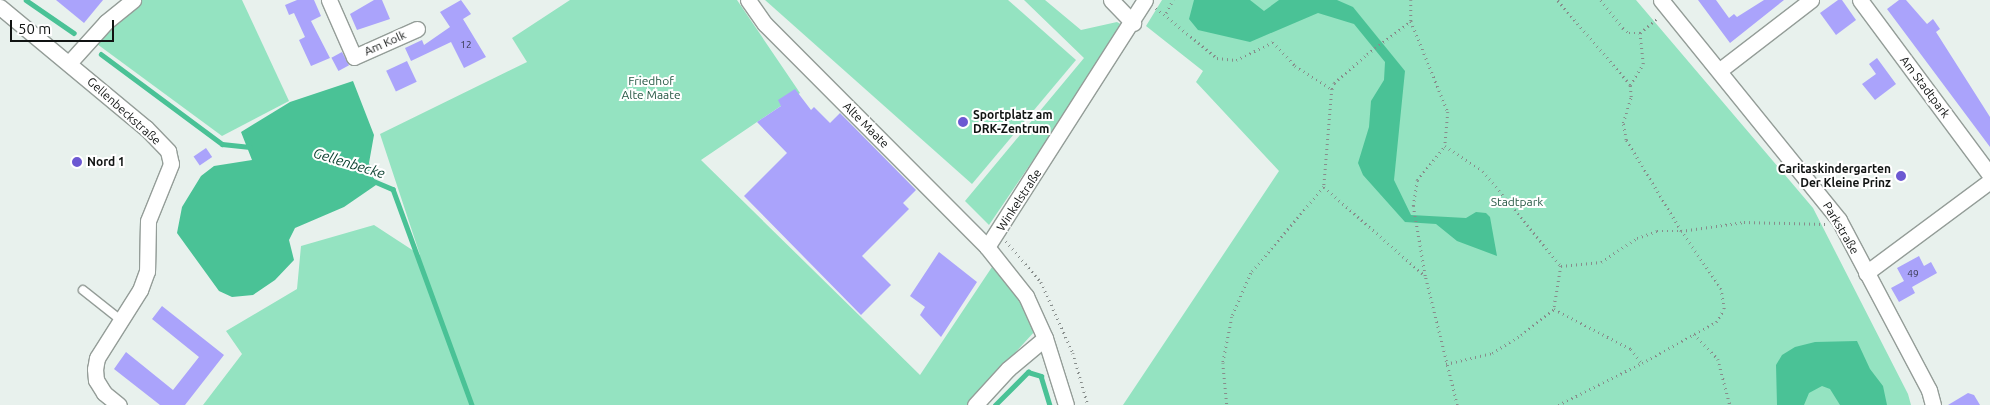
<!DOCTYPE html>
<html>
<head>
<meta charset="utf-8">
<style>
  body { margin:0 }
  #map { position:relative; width:1990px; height:405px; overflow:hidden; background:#e8f1ed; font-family:Ubuntu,sans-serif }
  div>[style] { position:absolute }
  .green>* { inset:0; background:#94e3c1 }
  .water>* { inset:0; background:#4ac296 }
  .stream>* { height:4.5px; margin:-2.25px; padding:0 2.25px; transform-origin:2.25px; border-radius:2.25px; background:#4ac296 }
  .building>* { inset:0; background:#aaa3fb; transform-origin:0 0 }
  .path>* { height:2.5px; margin-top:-1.25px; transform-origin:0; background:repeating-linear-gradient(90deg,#878d8b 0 1px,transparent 0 5px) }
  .roads { filter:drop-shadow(1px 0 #949d98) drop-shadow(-1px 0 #949d98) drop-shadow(0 1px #949d98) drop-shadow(0 -1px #949d98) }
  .lane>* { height:8px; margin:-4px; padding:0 4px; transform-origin:4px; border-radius:4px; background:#fff }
  .street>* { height:15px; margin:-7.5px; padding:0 7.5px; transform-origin:7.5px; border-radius:7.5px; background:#fff }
  .dots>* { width:14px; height:14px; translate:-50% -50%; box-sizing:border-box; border:2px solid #fff; border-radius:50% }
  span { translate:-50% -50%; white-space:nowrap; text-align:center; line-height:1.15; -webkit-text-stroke:4px #fff; paint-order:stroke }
  .number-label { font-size:10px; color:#36374c }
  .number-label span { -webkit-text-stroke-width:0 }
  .street-label { font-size:12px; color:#101312 }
  .park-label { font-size:12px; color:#285946 }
  .poi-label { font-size:12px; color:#101312; font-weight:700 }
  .left { translate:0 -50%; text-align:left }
  .right { translate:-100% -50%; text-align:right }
  .water-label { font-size:14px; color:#063c2b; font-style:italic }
  .scale { position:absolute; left:10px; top:20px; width:104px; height:22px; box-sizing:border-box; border:2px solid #101312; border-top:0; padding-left:6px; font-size:15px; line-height:18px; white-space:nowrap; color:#101312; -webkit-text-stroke:4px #fff; paint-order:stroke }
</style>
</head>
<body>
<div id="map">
  <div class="green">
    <i style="clip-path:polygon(141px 0,242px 0,289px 101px,222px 136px,97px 44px,112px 20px)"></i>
    <i style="clip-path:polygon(570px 0,737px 0,800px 93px,701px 160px,920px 375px,992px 267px,1024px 304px,1035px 331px,967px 405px,203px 405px,242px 354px,226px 331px,297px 289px,301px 246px,374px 225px,420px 255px,380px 134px,527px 62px,512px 38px)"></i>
    <i style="clip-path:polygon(765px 0,1008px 0,1076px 60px,972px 184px)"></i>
    <i style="clip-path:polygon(1024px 0,1045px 0,1081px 30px,1117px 22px,1124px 26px,989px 225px,965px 201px,1084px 58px)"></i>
    <i style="clip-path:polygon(1162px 0,1636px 0,1813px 208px,1908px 394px,1911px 405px,1123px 405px,1279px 171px,1196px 82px,1203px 71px,1146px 26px)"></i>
  </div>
  <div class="water">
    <i style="clip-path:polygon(1194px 0,1250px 0,1264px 11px,1279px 0,1337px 0,1353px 7px,1405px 71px,1394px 180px,1411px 215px,1466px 218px,1476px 212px,1486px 213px,1490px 217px,1497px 256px,1457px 241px,1436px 224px,1405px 222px,1363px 175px,1358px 163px,1369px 127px,1371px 101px,1384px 80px,1385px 62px,1354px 24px,1318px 13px,1250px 42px,1198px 30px,1189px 19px)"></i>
    <i style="clip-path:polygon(353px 81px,374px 135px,369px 163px,376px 185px,344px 207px,295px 228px,289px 240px,294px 260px,275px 280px,253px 295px,232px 297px,219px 291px,177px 233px,182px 207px,201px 176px,214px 166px,252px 160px,241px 132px,290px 102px)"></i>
    <i style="clip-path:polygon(1857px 341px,1870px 369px,1883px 386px,1887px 405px,1840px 405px,1830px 389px,1822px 386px,1809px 393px,1804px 405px,1777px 405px,1776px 365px,1782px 355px,1795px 347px,1815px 342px)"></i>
  </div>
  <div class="stream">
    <i style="left:26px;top:0;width:58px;rotate:34.5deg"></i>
    <i style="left:101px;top:54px;width:151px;rotate:36.6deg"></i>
    <i style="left:222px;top:144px;width:28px;rotate:6deg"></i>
    <i style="left:369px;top:179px;width:26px;rotate:23deg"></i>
    <i style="left:393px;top:189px;width:230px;rotate:69.9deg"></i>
    <i style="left:995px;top:405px;width:47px;rotate:-45deg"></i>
    <i style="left:1028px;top:372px;width:14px;rotate:17deg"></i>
    <i style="left:1041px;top:376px;width:30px;rotate:73deg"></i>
  </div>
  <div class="building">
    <i style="clip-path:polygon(56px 0,103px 0,84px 23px)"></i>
    <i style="clip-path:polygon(297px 0,314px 0,321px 16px,311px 21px,330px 58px,311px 66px,299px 40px,305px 37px,294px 13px,289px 15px,285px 5px)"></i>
    <i style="clip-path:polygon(374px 0,382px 0,390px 19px,357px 30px,350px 14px)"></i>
    <i style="clip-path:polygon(461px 0,471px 14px,463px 19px,486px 57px,464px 68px,451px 42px,411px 61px,405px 48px,422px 40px,424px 45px,450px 27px,440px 12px)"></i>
    <i style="clip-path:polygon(1698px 0,1716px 0,1729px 18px,1734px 14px,1737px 17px,1764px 0,1784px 0,1730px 43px)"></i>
    <i style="clip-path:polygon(1838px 0,1842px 0,1856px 20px,1836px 35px,1820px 13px)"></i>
    <i style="clip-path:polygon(1899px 0,1906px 0,1927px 24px,1933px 19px,1940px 29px,1936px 32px,1990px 117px,1990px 147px,1887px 9px)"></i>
    <i style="left:342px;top:52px;width:15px;height:12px;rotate:62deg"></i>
    <i style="clip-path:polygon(1877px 58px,1896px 84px,1875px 100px,1862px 84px,1876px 74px,1869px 64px)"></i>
    <i style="left:407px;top:61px;width:23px;height:23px;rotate:65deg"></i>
    <i style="clip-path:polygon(795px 89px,811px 110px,814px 107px,830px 123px,840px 113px,916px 190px,903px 203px,909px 209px,862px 256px,891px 285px,861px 315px,744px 196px,787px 153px,757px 122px,781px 106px,778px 100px)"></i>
    <i style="left:206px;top:148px;width:11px;height:15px;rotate:56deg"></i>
    <i style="clip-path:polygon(939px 252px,977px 282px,941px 337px,920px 315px,925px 307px,910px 296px)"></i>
    <i style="clip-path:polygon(1919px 256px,1924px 266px,1931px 262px,1937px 273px,1912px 287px,1915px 293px,1899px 302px,1891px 288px,1904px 281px,1897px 268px)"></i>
    <i style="clip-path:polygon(162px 306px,224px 355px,185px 405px,160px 405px,114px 369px,126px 352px,173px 390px,199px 357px,152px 319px)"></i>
    <i style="clip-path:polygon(1968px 393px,1974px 395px,1980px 405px,1948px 405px)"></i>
  </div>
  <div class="path">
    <i style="left:1411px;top:0;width:21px;rotate:90deg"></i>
    <i style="left:1411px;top:21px;width:98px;rotate:67.9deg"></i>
    <i style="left:1448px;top:112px;width:34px;rotate:95deg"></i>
    <i style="left:1601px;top:0;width:36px;rotate:52deg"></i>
    <i style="left:1623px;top:28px;width:8px;rotate:40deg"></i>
    <i style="left:1629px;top:33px;width:11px"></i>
    <i style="left:1156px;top:8px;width:79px;rotate:39.3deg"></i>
    <i style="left:1217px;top:58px;width:19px;rotate:6deg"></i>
    <i style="left:1236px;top:60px;width:41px;rotate:-25.9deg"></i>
    <i style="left:1273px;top:42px;width:33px;rotate:47deg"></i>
    <i style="left:1295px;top:66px;width:44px;rotate:31.9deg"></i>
    <i style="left:1332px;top:89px;width:98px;rotate:94.7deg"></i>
    <i style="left:1324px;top:187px;width:113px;rotate:130.3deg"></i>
    <i style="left:1251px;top:273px;width:48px;rotate:113.4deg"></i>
    <i style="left:1232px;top:317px;width:47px;rotate:101.1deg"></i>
    <i style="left:1223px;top:363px;width:42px;rotate:84.6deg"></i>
    <i style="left:1166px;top:13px;width:15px;rotate:-62deg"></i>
    <i style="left:1630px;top:85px;width:25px;rotate:-58deg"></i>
    <i style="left:1643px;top:64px;width:31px;rotate:-96deg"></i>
    <i style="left:1640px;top:33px;width:23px;rotate:-41deg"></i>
    <i style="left:1332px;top:89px;width:6px;rotate:-72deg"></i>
    <i style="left:1334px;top:83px;width:44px;rotate:-41.3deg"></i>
    <i style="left:1367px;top:54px;width:55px;rotate:-36.9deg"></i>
    <i style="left:1324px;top:187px;width:133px;rotate:41.3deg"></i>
    <i style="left:1006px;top:241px;width:54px;rotate:49.5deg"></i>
    <i style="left:1041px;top:282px;width:78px;rotate:65.7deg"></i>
    <i style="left:1073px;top:353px;width:54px;rotate:73.9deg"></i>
    <i style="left:1561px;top:266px;width:40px;rotate:-5.7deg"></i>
    <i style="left:1601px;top:262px;width:43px;rotate:-33.7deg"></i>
    <i style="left:1637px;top:238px;width:21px;rotate:-19deg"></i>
    <i style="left:1657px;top:231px;width:24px"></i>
    <i style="left:1681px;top:231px;width:64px;rotate:-8.1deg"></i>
    <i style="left:1744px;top:222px;width:81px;rotate:1.4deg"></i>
    <i style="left:1694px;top:334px;width:35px;rotate:46deg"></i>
    <i style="left:1718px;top:359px;width:48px;rotate:75.4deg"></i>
    <i style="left:1446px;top:364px;width:47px;rotate:-13.4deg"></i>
    <i style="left:1492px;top:353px;width:34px;rotate:-32deg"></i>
    <i style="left:1521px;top:335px;width:42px;rotate:-38.2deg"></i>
    <i style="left:1457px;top:405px;width:133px;rotate:-103.9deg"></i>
    <i style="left:1425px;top:276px;width:71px;rotate:-99.7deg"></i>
    <i style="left:1413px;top:206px;width:26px;rotate:-81deg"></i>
    <i style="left:1417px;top:180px;width:44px;rotate:-50.5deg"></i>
    <i style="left:1445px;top:146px;width:45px;rotate:33.3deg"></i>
    <i style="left:1483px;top:171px;width:123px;rotate:50.6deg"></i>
    <i style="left:1561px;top:266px;width:44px;rotate:99.2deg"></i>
    <i style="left:1554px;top:309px;width:87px;rotate:27.5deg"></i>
    <i style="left:1631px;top:349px;width:18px;rotate:52deg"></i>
    <i style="left:1642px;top:363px;width:85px;rotate:-29deg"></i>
    <i style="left:1716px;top:322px;width:15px;rotate:-58deg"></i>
    <i style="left:1724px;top:309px;width:20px;rotate:-99deg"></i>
    <i style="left:1721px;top:289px;width:70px;rotate:-124.6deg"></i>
    <i style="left:1681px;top:231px;width:106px;rotate:-121.1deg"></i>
    <i style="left:1626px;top:140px;width:17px;rotate:-100deg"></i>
    <i style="left:1623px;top:123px;width:27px;rotate:-73deg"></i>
    <i style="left:1631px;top:97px;width:12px;rotate:-95deg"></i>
    <i style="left:1630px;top:85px;width:112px;rotate:-130.7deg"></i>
    <i style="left:1558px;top:405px;width:94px;rotate:-26.6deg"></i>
  </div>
  <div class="roads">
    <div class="lane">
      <i style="left:83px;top:290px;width:50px;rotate:38.5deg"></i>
    </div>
    <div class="street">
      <i style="left:329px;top:0;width:62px;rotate:66.3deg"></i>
      <i style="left:354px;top:57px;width:69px;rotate:-24deg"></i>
      <i style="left:748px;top:0;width:29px;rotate:55deg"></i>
      <i style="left:765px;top:24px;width:315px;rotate:45.1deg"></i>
      <i style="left:987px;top:247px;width:63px;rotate:51.5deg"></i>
      <i style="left:1026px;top:296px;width:46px;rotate:65.7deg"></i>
      <i style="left:1045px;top:338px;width:70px;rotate:72.6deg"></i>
      <i style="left:1111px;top:0;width:32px;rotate:46deg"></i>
      <i style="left:1661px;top:0;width:283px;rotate:51deg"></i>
      <i style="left:1839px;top:220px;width:192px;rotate:62.1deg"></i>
      <i style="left:1929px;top:390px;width:16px;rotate:75deg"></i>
      <i style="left:1860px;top:0;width:218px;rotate:53.4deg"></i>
      <i style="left:0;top:7px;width:190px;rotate:39.7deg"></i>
      <i style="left:146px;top:128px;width:32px;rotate:46deg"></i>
      <i style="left:168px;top:151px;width:13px;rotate:77deg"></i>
      <i style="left:171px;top:164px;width:61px;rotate:112deg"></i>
      <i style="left:148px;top:221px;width:50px;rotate:91.1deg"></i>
      <i style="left:147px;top:271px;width:20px;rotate:110deg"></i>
      <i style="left:140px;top:290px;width:80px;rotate:122.3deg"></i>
      <i style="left:97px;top:358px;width:11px;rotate:100deg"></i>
      <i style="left:95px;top:369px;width:11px;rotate:85deg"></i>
      <i style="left:96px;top:380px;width:15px;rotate:58deg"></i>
      <i style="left:104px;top:393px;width:19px;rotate:39deg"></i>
      <i style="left:69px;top:63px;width:55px;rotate:-47.9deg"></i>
      <i style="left:106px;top:22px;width:35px;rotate:-39deg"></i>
      <i style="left:1720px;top:70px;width:115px;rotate:-37.6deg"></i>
      <i style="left:987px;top:247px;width:293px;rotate:-57.4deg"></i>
      <i style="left:1866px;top:273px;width:154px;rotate:-36.6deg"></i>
      <i style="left:975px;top:405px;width:49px;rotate:-47.5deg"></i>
      <i style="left:1008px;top:369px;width:48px;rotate:-40deg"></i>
    </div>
  </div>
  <div class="dots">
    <i style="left:963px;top:122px;background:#6c58d2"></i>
    <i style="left:77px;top:162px;background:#6c58d2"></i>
    <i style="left:1901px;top:176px;background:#6c58d2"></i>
  </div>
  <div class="number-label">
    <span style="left:466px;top:45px">12</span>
    <span style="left:1913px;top:274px">49</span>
  </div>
  <div class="street-label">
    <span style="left:385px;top:43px;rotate:-24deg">Am Kolk</span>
    <span style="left:1925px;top:87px;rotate:53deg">Am Stadtpark</span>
    <span style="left:124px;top:111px;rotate:42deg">Gellenbeckstraße</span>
    <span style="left:866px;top:125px;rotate:45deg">Alte Maate</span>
    <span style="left:1019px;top:200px;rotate:-57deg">Winkelstraße</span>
    <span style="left:1841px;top:228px;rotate:59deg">Parkstraße</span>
  </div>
  <div class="park-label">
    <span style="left:651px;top:88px">Friedhof<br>Alte Maate</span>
    <span style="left:1517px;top:202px">Stadtpark</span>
  </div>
  <div class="poi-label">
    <span class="left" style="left:973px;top:122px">Sportplatz am<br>DRK-Zentrum</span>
    <span class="left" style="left:87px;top:162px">Nord 1</span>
    <span class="right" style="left:1891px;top:176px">Caritaskindergarten<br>Der Kleine Prinz</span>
  </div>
  <div class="water-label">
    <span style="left:349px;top:163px;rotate:17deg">Gellenbecke</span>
  </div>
  <div class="scale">50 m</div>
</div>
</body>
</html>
